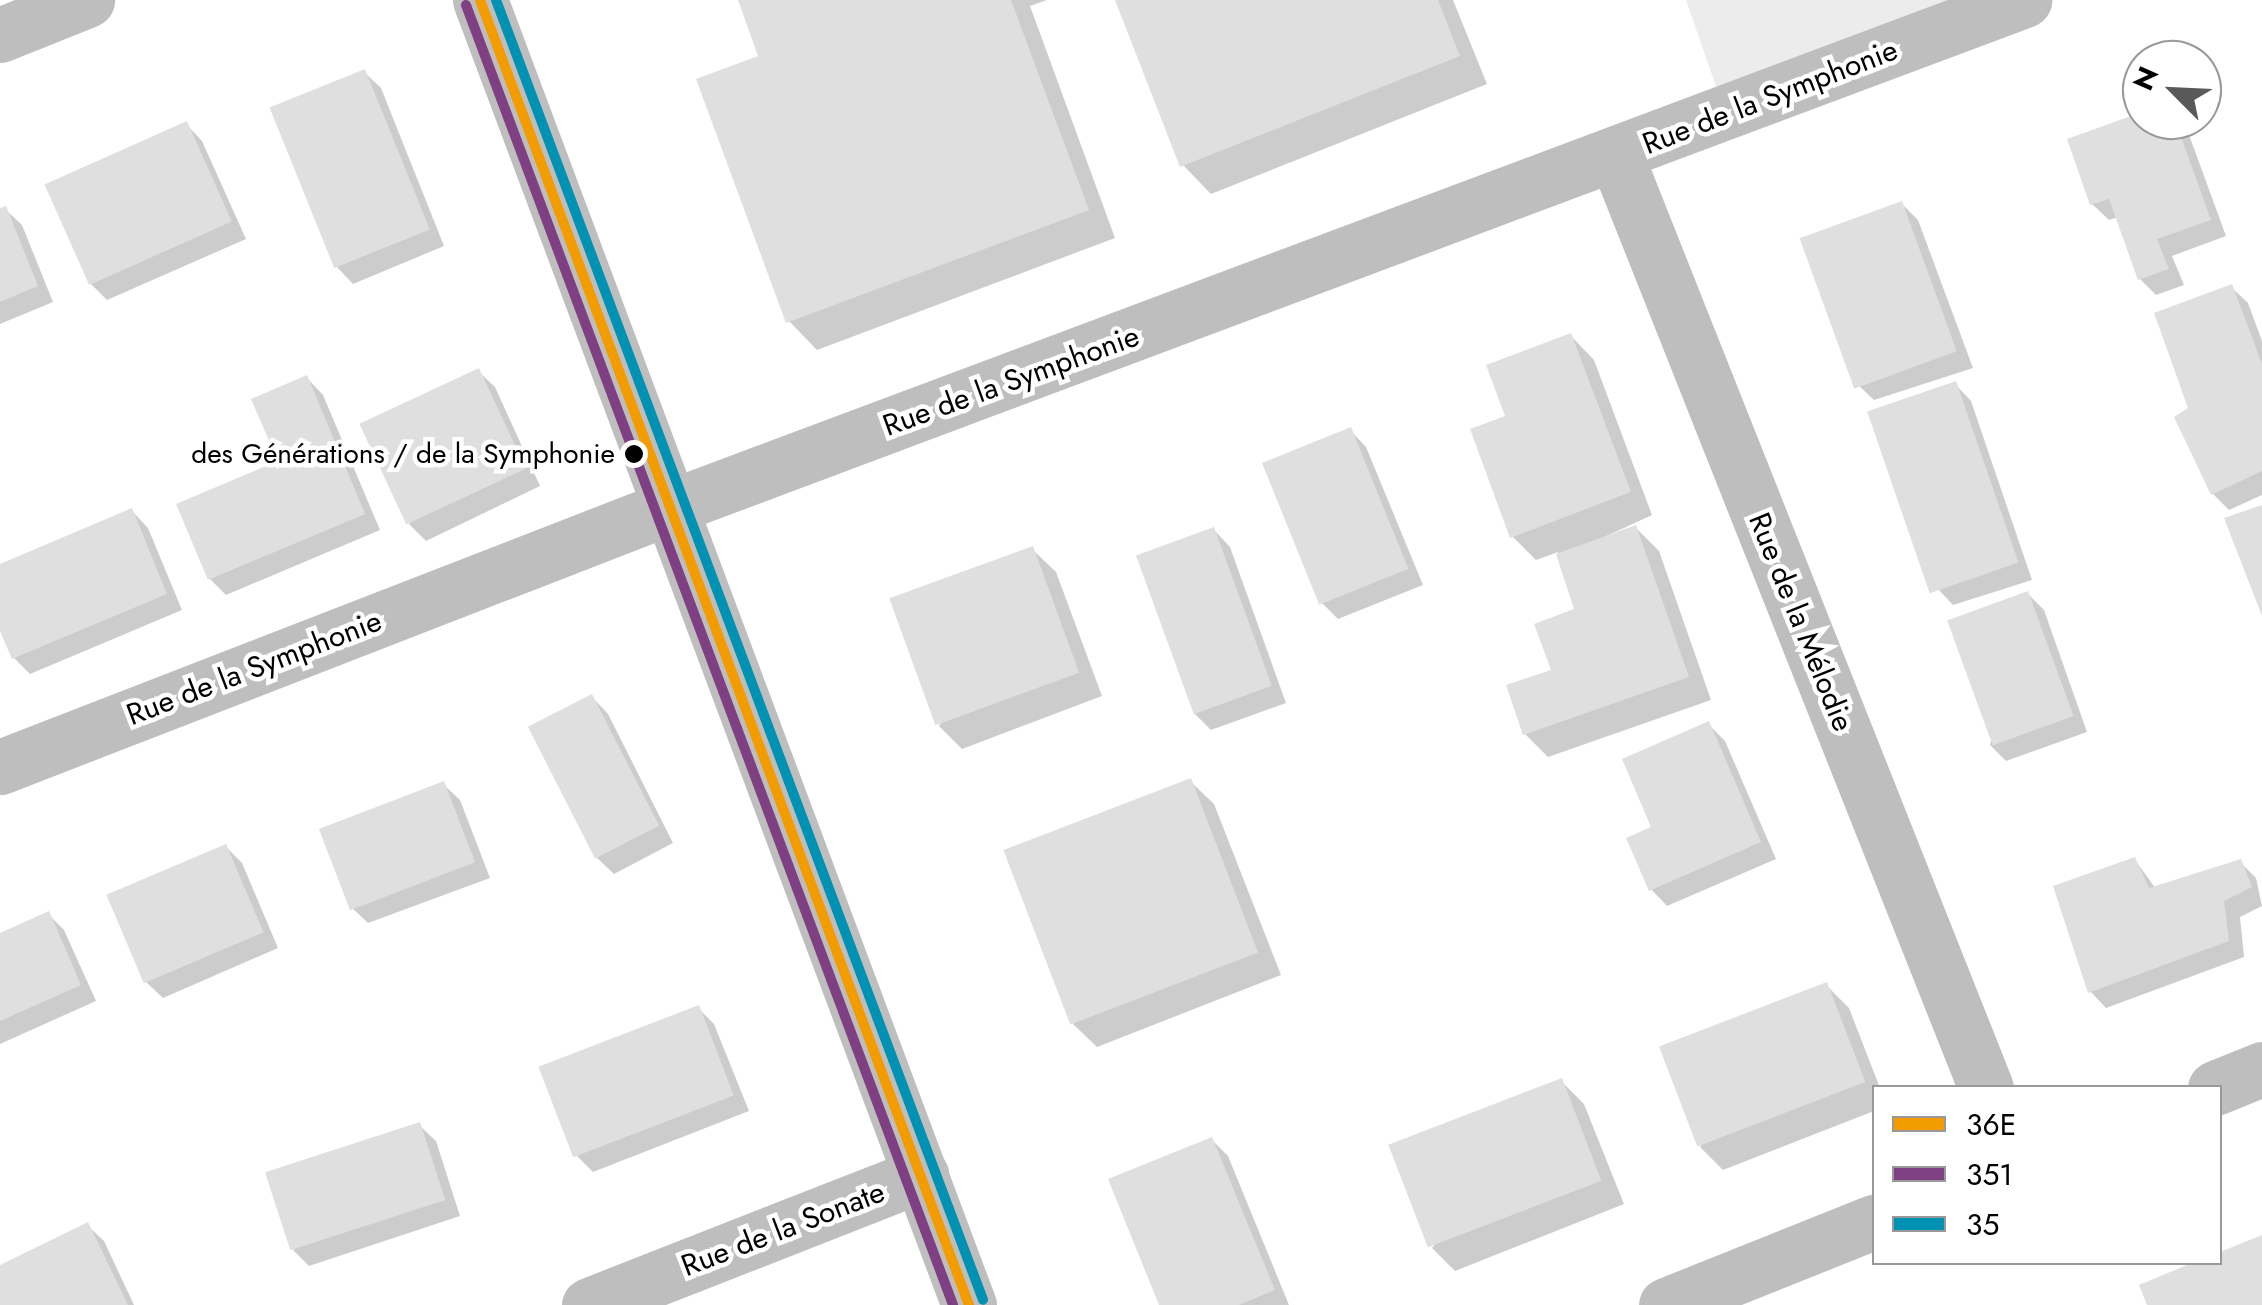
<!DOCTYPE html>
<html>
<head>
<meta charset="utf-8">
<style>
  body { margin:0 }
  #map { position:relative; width:2262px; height:1305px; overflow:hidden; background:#fff; font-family:Jost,sans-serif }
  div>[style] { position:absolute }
  .green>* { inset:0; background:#ececec }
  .shadow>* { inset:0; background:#0003 }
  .building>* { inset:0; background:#dfdfdf; transform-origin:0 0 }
  .minor>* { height:55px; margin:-27.5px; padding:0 27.5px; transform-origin:27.5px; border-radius:27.5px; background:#bebebe }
  .bus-1>* { height:10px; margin:-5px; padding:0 5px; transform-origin:5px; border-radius:5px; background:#f29c00 }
  .bus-2>* { height:10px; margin:-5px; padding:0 5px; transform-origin:5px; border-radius:5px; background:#7e4082 }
  .bus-3>* { height:10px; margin:-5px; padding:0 5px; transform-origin:5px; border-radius:5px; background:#0091b3 }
  .dots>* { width:28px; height:28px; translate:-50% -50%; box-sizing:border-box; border:5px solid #fff; border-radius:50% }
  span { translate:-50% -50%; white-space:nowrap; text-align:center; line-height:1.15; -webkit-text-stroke:9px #fff; paint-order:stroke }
  .bus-label { font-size:28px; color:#000 }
  .right { translate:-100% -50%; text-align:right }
  .street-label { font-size:30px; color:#000 }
  .legend { position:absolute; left:1872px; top:1085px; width:350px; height:180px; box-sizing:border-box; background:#fff; border:2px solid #999; margin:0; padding:12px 18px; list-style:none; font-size:30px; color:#000 }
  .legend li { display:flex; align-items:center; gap:20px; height:50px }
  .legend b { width:50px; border:2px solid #999 }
  .north { position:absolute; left:2122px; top:40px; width:100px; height:100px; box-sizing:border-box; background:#fff; border:2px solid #999; border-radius:50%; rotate:294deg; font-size:28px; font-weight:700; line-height:40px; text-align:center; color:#000 }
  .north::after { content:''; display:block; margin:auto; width:35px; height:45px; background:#595959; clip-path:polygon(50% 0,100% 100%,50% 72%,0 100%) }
</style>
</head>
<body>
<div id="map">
  <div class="green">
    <i style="clip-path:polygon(1686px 0,1962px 0,1719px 95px)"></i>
  </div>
  <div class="shadow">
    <i style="clip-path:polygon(740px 0,1047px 0,1030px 6px,1115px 238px,817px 350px,789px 321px,762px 58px)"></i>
    <i style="clip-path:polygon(1118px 0,1453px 0,1487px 84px,1211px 194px,1183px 165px)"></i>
    <i style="clip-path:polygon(364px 72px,381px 88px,444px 246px,353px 284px,337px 267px)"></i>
    <i style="clip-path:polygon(2142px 114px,2142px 120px,2184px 121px,2226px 236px,2172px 256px,2184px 285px,2156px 295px,2140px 279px,2118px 217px,2109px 220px,2092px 204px)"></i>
    <i style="clip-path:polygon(186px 124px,202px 141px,246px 239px,107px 300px,91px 284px)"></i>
    <i style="clip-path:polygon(1902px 204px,1918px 220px,1973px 368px,1874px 400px,1857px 384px)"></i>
    <i style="clip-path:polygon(5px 209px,22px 225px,53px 302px,0 324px,0 211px)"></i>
    <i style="clip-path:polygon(2231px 287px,2248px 303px,2262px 341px,2262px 495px,2229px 510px,2213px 494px,2191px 409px)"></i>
    <i style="clip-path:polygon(1571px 336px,1594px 360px,1652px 515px,1585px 546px,1636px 528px,1659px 551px,1711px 700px,1548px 757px,1525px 734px,1577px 610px,1558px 552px,1536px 560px,1512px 536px,1508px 417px)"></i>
    <i style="clip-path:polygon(478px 371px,495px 387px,540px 486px,426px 541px,409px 524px)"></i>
    <i style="clip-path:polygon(307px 378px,323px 395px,380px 530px,226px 595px,210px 579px,281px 462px)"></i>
    <i style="clip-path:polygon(1955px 384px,1971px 401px,2032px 580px,1953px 605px,1937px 588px)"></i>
    <i style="clip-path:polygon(1350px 430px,1366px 447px,1423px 585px,1338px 619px,1322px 603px)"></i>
    <i style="clip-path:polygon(132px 511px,148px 528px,182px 610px,30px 674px,14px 658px,0 624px,0 567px)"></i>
    <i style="clip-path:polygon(1214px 530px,1230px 547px,1286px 703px,1211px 730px,1195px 714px)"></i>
    <i style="clip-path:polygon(1032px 549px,1056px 572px,1102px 696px,962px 749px,939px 726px)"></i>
    <i style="clip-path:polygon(2028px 594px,2044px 610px,2087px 732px,2006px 761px,1990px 745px)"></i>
    <i style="clip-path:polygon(592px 697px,608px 714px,673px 843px,614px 874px,597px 858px)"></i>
    <i style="clip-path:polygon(1708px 724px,1725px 741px,1776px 859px,1667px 906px,1651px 889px,1654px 828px)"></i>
    <i style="clip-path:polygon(1190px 781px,1214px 804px,1281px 975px,1097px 1047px,1073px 1024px)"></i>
    <i style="clip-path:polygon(443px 784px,460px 800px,490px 878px,368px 923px,351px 907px)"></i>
    <i style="clip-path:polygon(226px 847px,242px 863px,278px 948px,163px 998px,146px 982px)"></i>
    <i style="clip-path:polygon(2135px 860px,2156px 889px,2240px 862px,2256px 878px,2262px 906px,2240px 917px,2244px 957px,2106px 1008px,2090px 991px)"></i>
    <i style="clip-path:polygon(48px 914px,64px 930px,96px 1001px,0 1044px,0 936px)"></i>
    <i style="clip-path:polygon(1826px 985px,1849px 1008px,1880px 1088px,1874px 1088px,1874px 1111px,1723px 1170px,1700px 1147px)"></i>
    <i style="clip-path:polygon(698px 1008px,714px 1024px,749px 1111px,593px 1172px,577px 1156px)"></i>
    <i style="clip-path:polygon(1561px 1081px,1584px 1104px,1624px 1204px,1455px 1271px,1432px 1248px)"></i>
    <i style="clip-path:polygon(419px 1125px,436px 1141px,460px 1216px,309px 1266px,293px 1250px)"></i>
    <i style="clip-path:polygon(1212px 1140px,1228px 1156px,1289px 1305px,1162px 1305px)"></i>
    <i style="clip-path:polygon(87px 1225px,104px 1241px,134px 1305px,0 1305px,0 1268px)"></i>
  </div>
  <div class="building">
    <i style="clip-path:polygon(738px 0,1011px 0,1089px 210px,786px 323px,696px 79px,758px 56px)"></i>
    <i style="clip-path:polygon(1115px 0,1438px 0,1460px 56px,1180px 167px)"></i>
    <i style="left:365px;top:69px;width:173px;height:103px;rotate:68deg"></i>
    <i style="clip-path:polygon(2142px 112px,2142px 120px,2175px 120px,2211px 220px,2157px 239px,2169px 269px,2138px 280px,2109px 199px,2090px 205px,2067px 139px)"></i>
    <i style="left:187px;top:121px;width:110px;height:156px;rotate:66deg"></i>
    <i style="left:1902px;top:201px;width:160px;height:109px;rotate:70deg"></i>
    <i style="clip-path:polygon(6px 206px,38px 286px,0 302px,0 208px)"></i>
    <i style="clip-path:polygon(2232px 284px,2262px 364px,2262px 471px,2211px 495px,2174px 417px,2188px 408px,2154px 313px)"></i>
    <i style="clip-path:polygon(1571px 333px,1631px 492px,1510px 538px,1470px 429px,1505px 416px,1486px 365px)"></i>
    <i style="left:479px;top:368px;width:111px;height:132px;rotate:65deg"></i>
    <i style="clip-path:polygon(307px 375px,365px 514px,208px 580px,176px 504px,278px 461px,251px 399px)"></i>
    <i style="left:1956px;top:381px;width:192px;height:94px;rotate:71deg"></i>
    <i style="left:1351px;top:427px;width:153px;height:96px;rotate:68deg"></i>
    <i style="clip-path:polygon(2262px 505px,2262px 616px,2224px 518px)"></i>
    <i style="clip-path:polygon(132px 508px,167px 594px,12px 659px,0 631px,0 564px)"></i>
    <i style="clip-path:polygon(1636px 525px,1689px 677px,1523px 735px,1506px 685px,1551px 670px,1534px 624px,1574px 609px,1556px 554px)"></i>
    <i style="left:1214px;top:527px;width:169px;height:83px;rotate:70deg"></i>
    <i style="left:1033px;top:546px;width:135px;height:153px;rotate:70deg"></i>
    <i style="left:2028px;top:591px;width:133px;height:86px;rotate:70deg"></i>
    <i style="left:592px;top:694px;width:148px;height:72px;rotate:63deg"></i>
    <i style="clip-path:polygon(1709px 721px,1761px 842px,1649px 891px,1626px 838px,1651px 827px,1622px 759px)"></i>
    <i style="left:1191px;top:778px;width:187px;height:201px;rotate:69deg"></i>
    <i style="left:444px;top:781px;width:87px;height:134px;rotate:69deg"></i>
    <i style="left:226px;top:844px;width:96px;height:130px;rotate:67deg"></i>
    <i style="clip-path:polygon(2135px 857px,2149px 888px,2241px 859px,2252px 887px,2224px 901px,2229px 941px,2088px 993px,2053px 886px)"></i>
    <i style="clip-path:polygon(49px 911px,81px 985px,0 1021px,0 933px)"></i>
    <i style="left:1827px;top:982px;width:107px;height:180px;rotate:69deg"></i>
    <i style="left:699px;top:1005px;width:97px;height:172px;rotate:69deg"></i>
    <i style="left:1562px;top:1078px;width:110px;height:186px;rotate:69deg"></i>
    <i style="left:420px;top:1122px;width:82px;height:163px;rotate:72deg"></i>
    <i style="clip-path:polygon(1212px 1137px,1275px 1290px,1239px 1305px,1159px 1305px,1108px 1179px)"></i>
    <i style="clip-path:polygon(88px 1222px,128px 1305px,0 1305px,0 1265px)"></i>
    <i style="clip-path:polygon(2262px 1235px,2262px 1305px,2147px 1305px,2139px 1285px,2194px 1262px,2220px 1262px,2220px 1252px)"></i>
  </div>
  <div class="minor">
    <i style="left:480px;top:0;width:1394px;rotate:69.46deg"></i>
    <i style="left:0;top:35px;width:94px;rotate:-21.9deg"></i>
    <i style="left:1616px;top:156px;width:1003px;rotate:68.35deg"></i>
    <i style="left:0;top:767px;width:722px;rotate:-21.2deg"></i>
    <i style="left:673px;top:506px;width:1443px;rotate:-20.53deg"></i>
    <i style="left:2215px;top:1088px;width:51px;rotate:-22deg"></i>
    <i style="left:589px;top:1305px;width:357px;rotate:-21.4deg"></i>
    <i style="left:1666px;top:1305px;width:224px;rotate:-21.8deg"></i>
  </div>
  <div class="bus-1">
    <i style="left:480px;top:0;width:1394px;rotate:69.46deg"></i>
  </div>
  <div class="bus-2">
    <i style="left:466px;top:5px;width:1388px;rotate:69.46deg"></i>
  </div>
  <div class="bus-3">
    <i style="left:496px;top:0;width:1388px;rotate:69.46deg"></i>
  </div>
  <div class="dots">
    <i style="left:634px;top:454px;background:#000"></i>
  </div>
  <div class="bus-label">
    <span class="right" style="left:615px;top:454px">des Générations / de la Symphonie</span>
  </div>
  <div class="street-label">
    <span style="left:1770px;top:97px;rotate:-21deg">Rue de la Symphonie</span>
    <span style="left:1011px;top:381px;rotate:-20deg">Rue de la Symphonie</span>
    <span style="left:1801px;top:622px;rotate:68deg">Rue de la Mélodie</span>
    <span style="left:254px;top:668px;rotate:-21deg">Rue de la Symphonie</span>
    <span style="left:783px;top:1229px;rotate:-21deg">Rue de la Sonate</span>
  </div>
  <ul class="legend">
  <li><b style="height:12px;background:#f29c00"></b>36E</li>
  <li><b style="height:12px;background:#7e4082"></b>351</li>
  <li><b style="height:12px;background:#0091b3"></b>35</li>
  </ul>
  <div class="north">N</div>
</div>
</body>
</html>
